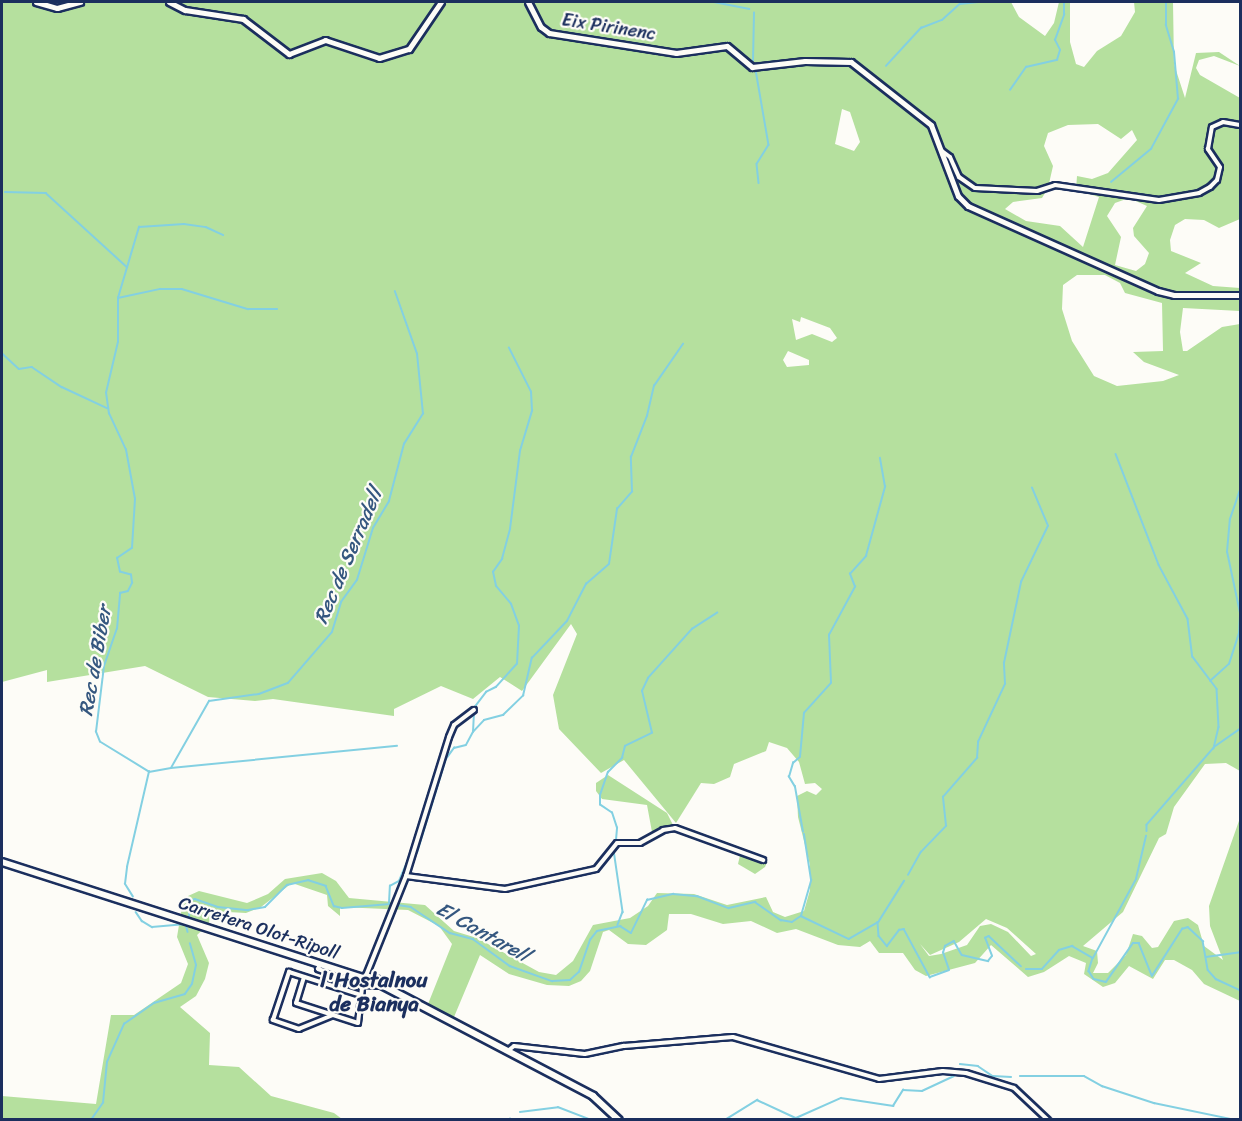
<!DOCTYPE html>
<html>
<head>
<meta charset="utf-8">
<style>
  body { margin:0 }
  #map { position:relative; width:1242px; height:1121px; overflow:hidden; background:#fdfcf7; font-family:Sriracha,sans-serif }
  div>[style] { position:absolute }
  .green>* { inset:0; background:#b5e09e }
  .stream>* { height:1.5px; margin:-0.75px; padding:0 0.75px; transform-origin:0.75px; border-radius:0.75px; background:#83d0e2 }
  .roads { filter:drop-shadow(2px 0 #1b2f5e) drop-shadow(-2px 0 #1b2f5e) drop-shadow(0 2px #1b2f5e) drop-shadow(0 -2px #1b2f5e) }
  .street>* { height:4px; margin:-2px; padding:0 2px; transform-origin:2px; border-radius:2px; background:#fdfcf7 }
  .secondary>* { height:5px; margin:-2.5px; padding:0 2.5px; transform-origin:2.5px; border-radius:2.5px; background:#fdfcf7 }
  .primary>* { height:6px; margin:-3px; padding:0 3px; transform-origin:3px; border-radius:3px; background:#fdfcf7 }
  span { translate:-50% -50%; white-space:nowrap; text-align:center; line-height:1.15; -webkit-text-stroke:4.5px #fdfcf7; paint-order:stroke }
  .street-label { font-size:18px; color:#1b2f5e }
  .water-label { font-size:20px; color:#35577f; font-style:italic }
  .quarter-label { font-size:21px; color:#1b2f5e; font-weight:700 }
  .frame { position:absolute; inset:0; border:3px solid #1b2f5e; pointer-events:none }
</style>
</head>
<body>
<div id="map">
  <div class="green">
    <i style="clip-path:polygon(evenodd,2px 2px,1011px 2px,1019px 17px,1045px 36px,1054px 23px,1059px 2px,1070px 2px,1070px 42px,1076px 64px,1084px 67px,1097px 51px,1121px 36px,1135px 12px,1134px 2px,1173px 2px,1174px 64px,1185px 98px,1196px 53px,1219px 52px,1240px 66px,1214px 56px,1199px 60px,1196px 68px,1200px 75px,1240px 98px,1240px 219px,1219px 228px,1204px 220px,1185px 219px,1175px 225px,1170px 240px,1171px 251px,1201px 263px,1185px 273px,1213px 286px,1240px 288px,1240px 311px,1183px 308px,1180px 332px,1183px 351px,1187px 351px,1222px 327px,1240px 324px,1240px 771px,1226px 763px,1205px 764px,1174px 807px,1166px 834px,1159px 838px,1123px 912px,1083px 946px,1097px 951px,1098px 963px,1093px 973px,1108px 973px,1126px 955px,1133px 934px,1142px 936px,1152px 948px,1158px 947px,1174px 921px,1188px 918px,1198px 925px,1204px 946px,1223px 960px,1210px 926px,1209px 906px,1240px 818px,1240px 1001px,1204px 984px,1192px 970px,1174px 960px,1165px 960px,1153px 979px,1129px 966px,1115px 983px,1103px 987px,1084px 974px,1086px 963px,1069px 956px,1044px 972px,1028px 977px,991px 945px,975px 963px,926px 976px,915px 970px,903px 953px,879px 953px,870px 941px,860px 947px,838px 945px,796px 929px,777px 933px,751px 921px,723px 924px,691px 914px,669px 914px,667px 930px,646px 945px,628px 944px,609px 930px,603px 932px,590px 971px,581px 981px,569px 986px,547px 985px,509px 974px,480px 955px,454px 1017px,428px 1004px,452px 944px,439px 926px,408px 910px,340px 907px,340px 916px,328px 906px,327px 895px,292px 883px,261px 907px,246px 913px,210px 911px,209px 924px,197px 935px,209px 963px,205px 979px,196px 996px,180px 1007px,210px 1033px,209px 1065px,239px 1067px,271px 1096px,334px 1113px,342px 1119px,2px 1119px,2px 1096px,96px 1104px,111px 1015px,134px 1015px,181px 983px,188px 964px,177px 937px,182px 907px,188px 896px,199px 891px,247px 903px,268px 894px,285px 879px,322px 873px,336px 881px,349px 898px,425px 905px,454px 931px,477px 938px,539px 972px,556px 975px,573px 961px,593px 925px,630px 918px,648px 906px,657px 893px,694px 894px,727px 905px,766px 897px,773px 912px,785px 917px,804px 911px,810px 890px,810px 865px,798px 817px,797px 796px,807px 791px,816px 795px,822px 789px,815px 783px,805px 784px,799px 762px,787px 748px,769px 742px,766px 751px,734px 764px,730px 777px,714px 784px,701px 783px,676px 823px,624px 760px,601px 773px,559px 729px,553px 695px,577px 634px,571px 624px,522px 691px,500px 677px,473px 699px,441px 686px,394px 709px,394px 716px,273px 699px,255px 701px,208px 697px,145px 666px,47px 682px,47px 670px,2px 682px,2px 2px,842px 109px,850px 112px,860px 142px,854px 151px,835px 144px,842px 109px,2px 2px,1098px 124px,1121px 139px,1132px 130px,1137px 140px,1108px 173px,1092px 179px,1077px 176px,1076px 190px,1099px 197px,1083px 247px,1060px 226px,1026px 221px,1005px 209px,1013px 202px,1042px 198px,1048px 188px,1053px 166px,1044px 146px,1048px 133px,1068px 125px,1098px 124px,2px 2px,1129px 198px,1147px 206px,1133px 228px,1134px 236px,1149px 253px,1145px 264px,1136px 271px,1115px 265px,1121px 237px,1107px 216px,1115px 203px,1129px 198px,2px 2px,1077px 275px,1105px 275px,1120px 283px,1125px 293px,1162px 303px,1163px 351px,1133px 352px,1144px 362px,1179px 375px,1163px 381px,1117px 386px,1094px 376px,1072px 341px,1062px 309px,1063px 285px,1077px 275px,2px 2px,801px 317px,830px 328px,837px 338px,832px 342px,812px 334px,796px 340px,792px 319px,800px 322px,801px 317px,2px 2px,788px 351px,809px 360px,809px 365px,787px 367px,783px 360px,788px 351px,2px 2px,986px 919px,1007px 928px,1036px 954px,1031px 956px,1008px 932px,991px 924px,980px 926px,967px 945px,941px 954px,929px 956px,920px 944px,930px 955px,959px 942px,986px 919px)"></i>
    <i style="clip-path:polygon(608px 775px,667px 813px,674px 827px,652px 832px,647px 805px,602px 799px,596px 791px,596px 783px)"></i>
    <i style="clip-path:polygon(741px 851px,767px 862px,765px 867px,755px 874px,738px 864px)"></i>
  </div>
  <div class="stream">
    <i style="left:714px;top:2px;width:36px;rotate:11deg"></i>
    <i style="left:753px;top:61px;width:48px;rotate:-88.8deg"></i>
    <i style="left:886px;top:66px;width:52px;rotate:-47.4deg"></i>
    <i style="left:921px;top:28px;width:22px;rotate:-21deg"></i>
    <i style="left:942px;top:20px;width:24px;rotate:-42deg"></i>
    <i style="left:960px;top:4px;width:18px;rotate:-6deg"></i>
    <i style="left:756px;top:70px;width:76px;rotate:80.2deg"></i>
    <i style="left:769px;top:145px;width:22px;rotate:122deg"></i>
    <i style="left:757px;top:164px;width:19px;rotate:84deg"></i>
    <i style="left:1010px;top:90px;width:28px;rotate:-55deg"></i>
    <i style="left:1026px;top:67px;width:32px;rotate:-13deg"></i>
    <i style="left:1057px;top:60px;width:10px;rotate:-73deg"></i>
    <i style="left:1060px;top:50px;width:11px;rotate:-117deg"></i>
    <i style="left:1055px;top:40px;width:27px;rotate:-70deg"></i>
    <i style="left:1064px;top:15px;width:13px;rotate:-90deg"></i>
    <i style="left:1111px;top:182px;width:52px;rotate:-39.5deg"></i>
    <i style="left:1151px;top:149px;width:57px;rotate:-61.6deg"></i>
    <i style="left:1178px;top:99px;width:47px;rotate:-94.9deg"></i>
    <i style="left:1174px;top:52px;width:28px;rotate:-107deg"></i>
    <i style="left:1166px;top:25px;width:23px;rotate:-90deg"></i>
    <i style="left:5px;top:192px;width:41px;rotate:1.4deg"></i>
    <i style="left:46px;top:193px;width:110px;rotate:42.4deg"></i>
    <i style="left:118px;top:298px;width:74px;rotate:-73.5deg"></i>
    <i style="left:139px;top:227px;width:45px;rotate:-3.8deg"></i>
    <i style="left:184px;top:224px;width:22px;rotate:8deg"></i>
    <i style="left:206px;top:227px;width:19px;rotate:25deg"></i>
    <i style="left:2px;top:353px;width:23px;rotate:43deg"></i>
    <i style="left:19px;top:369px;width:13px;rotate:-9deg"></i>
    <i style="left:32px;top:367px;width:36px;rotate:34deg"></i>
    <i style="left:62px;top:387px;width:50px;rotate:25deg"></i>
    <i style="left:1116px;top:454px;width:119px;rotate:68.8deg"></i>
    <i style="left:1159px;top:565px;width:61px;rotate:61.8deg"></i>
    <i style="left:1188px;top:619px;width:38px;rotate:83deg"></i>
    <i style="left:1193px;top:657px;width:40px;rotate:53deg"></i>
    <i style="left:1217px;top:689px;width:38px;rotate:87deg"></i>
    <i style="left:1219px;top:727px;width:22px;rotate:103deg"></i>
    <i style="left:1214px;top:748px;width:102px;rotate:131deg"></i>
    <i style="left:1147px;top:825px;width:6px;rotate:90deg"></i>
    <i style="left:1210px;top:681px;width:25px;rotate:-42deg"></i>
    <i style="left:1229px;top:664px;width:32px;rotate:-72deg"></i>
    <i style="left:1239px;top:634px;width:21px;rotate:-87deg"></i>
    <i style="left:1240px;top:613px;width:62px;rotate:-102deg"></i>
    <i style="left:1227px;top:552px;width:33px;rotate:-85deg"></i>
    <i style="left:1230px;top:519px;width:31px;rotate:-71deg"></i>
    <i style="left:474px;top:708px;width:20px;rotate:-53deg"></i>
    <i style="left:486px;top:692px;width:11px;rotate:-27deg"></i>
    <i style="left:496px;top:687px;width:31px;rotate:-48deg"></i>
    <i style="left:517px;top:664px;width:38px;rotate:-87deg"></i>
    <i style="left:519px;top:626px;width:23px;rotate:-110deg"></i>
    <i style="left:511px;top:604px;width:23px;rotate:-130deg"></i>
    <i style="left:496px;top:586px;width:14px;rotate:-102deg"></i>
    <i style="left:493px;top:572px;width:16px;rotate:-55deg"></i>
    <i style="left:502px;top:559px;width:31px;rotate:-75deg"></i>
    <i style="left:510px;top:529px;width:79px;rotate:-82.7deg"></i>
    <i style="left:520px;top:451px;width:42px;rotate:-73.3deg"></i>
    <i style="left:532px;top:411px;width:19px;rotate:-93deg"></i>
    <i style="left:531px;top:392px;width:49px;rotate:-116.6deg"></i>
    <i style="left:473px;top:732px;width:16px;rotate:-47deg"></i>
    <i style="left:484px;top:720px;width:20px;rotate:-15deg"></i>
    <i style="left:503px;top:715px;width:28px;rotate:-44deg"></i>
    <i style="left:523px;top:696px;width:39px;rotate:-77deg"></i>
    <i style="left:532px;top:658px;width:51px;rotate:-46.6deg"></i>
    <i style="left:567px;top:621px;width:42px;rotate:-62.8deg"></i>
    <i style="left:586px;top:584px;width:30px;rotate:-41deg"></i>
    <i style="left:609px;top:564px;width:56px;rotate:-81.7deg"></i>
    <i style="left:617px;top:509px;width:23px;rotate:-49deg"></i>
    <i style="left:632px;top:492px;width:35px;rotate:-92deg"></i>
    <i style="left:631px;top:457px;width:44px;rotate:-68.7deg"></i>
    <i style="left:647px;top:416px;width:31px;rotate:-77deg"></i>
    <i style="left:654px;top:386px;width:51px;rotate:-55.4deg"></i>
    <i style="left:1214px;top:747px;width:32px;rotate:-35deg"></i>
    <i style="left:171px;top:768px;width:227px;rotate:-5.6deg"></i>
    <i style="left:149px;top:772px;width:22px;rotate:-10deg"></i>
    <i style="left:171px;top:768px;width:77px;rotate:-60.4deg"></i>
    <i style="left:209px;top:701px;width:50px;rotate:-8deg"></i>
    <i style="left:259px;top:694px;width:31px;rotate:-21deg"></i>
    <i style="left:288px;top:683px;width:67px;rotate:-49.2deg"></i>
    <i style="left:332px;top:632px;width:31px;rotate:-73deg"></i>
    <i style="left:341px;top:602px;width:27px;rotate:-54deg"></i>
    <i style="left:357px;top:580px;width:54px;rotate:-72.9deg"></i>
    <i style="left:373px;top:528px;width:31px;rotate:-59deg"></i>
    <i style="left:389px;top:501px;width:59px;rotate:-75.3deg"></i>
    <i style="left:404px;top:444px;width:36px;rotate:-58deg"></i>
    <i style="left:423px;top:414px;width:60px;rotate:-95.7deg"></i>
    <i style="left:417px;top:354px;width:66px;rotate:-109.5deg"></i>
    <i style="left:803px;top:832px;width:46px;rotate:-100.1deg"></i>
    <i style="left:795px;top:787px;width:12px;rotate:-121deg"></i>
    <i style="left:789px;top:777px;width:15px;rotate:-74deg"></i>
    <i style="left:793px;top:763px;width:9px;rotate:-41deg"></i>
    <i style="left:800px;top:757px;width:44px;rotate:-84.8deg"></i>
    <i style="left:804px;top:713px;width:40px;rotate:-48deg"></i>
    <i style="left:831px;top:683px;width:48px;rotate:-92.4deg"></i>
    <i style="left:829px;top:635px;width:55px;rotate:-61.6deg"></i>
    <i style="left:855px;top:587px;width:14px;rotate:-111deg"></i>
    <i style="left:850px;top:574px;width:24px;rotate:-48deg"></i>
    <i style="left:866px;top:556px;width:72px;rotate:-74.6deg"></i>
    <i style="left:885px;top:487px;width:29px;rotate:-100deg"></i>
    <i style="left:616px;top:840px;width:12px;rotate:-85deg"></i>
    <i style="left:617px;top:828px;width:16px;rotate:-108deg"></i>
    <i style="left:612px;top:813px;width:14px;rotate:-146deg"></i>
    <i style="left:600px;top:805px;width:10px;rotate:-90deg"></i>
    <i style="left:600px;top:795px;width:24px;rotate:-71deg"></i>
    <i style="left:608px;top:772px;width:20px;rotate:-45deg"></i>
    <i style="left:622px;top:758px;width:12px;rotate:-76deg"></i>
    <i style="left:625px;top:746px;width:30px;rotate:-26deg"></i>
    <i style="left:652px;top:733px;width:43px;rotate:-103.4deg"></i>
    <i style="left:642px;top:691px;width:14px;rotate:-65deg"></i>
    <i style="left:648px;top:678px;width:66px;rotate:-48.1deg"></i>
    <i style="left:692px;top:629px;width:30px;rotate:-33deg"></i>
    <i style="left:614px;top:850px;width:63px;rotate:81.7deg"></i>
    <i style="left:623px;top:912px;width:14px;rotate:111deg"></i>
    <i style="left:417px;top:853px;width:98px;rotate:-72.9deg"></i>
    <i style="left:446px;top:759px;width:14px;rotate:-54deg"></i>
    <i style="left:454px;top:748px;width:12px;rotate:-14deg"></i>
    <i style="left:466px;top:745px;width:15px;rotate:-62deg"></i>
    <i style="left:473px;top:732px;width:19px;rotate:-87deg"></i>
    <i style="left:908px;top:875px;width:26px;rotate:-61deg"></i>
    <i style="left:921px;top:852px;width:36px;rotate:-46deg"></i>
    <i style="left:946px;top:826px;width:29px;rotate:-96deg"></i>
    <i style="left:943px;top:797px;width:52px;rotate:-48.9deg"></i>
    <i style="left:977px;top:758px;width:16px;rotate:-86deg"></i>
    <i style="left:978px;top:742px;width:64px;rotate:-65deg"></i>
    <i style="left:1005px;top:684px;width:21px;rotate:-93deg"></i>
    <i style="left:1004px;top:663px;width:83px;rotate:-78.1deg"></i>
    <i style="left:1021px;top:582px;width:62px;rotate:-64.3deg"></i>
    <i style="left:1048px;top:526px;width:41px;rotate:-112.8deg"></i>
    <i style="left:133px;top:897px;width:15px;rotate:-122deg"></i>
    <i style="left:125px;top:884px;width:17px;rotate:-83deg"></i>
    <i style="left:127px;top:867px;width:98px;rotate:-77deg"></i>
    <i style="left:149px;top:772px;width:57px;rotate:-148.5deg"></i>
    <i style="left:100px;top:742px;width:11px;rotate:-112deg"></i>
    <i style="left:96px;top:732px;width:66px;rotate:-83.1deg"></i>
    <i style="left:104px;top:666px;width:39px;rotate:-71deg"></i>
    <i style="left:117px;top:629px;width:36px;rotate:-85deg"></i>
    <i style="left:120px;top:593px;width:8px;rotate:-14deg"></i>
    <i style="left:128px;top:591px;width:9px;rotate:-63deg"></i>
    <i style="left:132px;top:583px;width:8px;rotate:-97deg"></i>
    <i style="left:131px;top:575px;width:11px;rotate:-165deg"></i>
    <i style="left:120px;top:572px;width:14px;rotate:-102deg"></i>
    <i style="left:117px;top:558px;width:18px;rotate:-34deg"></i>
    <i style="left:132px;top:548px;width:49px;rotate:-86.5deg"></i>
    <i style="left:135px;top:499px;width:50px;rotate:-100.4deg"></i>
    <i style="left:126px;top:450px;width:40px;rotate:-115deg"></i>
    <i style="left:109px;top:414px;width:21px;rotate:-98deg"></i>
    <i style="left:106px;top:393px;width:52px;rotate:-76.8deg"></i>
    <i style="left:118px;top:342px;width:44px;rotate:-90deg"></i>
    <i style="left:118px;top:298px;width:43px;rotate:-12.1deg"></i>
    <i style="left:160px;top:289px;width:22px"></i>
    <i style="left:182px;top:289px;width:69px;rotate:16.9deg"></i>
    <i style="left:248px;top:309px;width:29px"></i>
    <i style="left:389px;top:903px;width:17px;rotate:-87deg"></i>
    <i style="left:390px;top:886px;width:10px;rotate:-29deg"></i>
    <i style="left:399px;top:881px;width:25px;rotate:-67deg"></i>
    <i style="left:398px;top:905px;width:13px;rotate:9deg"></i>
    <i style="left:411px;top:907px;width:47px;rotate:33.7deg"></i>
    <i style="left:450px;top:933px;width:24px;rotate:15deg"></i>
    <i style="left:473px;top:939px;width:46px;rotate:36.1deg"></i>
    <i style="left:510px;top:966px;width:45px;rotate:19.7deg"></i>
    <i style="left:552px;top:981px;width:18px;rotate:-3deg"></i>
    <i style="left:570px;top:980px;width:12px;rotate:-42deg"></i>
    <i style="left:579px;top:972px;width:34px;rotate:-71deg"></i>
    <i style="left:590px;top:940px;width:11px;rotate:-52deg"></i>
    <i style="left:597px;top:931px;width:24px;rotate:-12deg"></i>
    <i style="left:620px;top:926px;width:13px;rotate:32deg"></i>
    <i style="left:631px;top:933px;width:37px;rotate:-64deg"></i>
    <i style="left:647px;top:900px;width:27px;rotate:-13deg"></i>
    <i style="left:673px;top:894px;width:24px;rotate:5deg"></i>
    <i style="left:697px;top:896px;width:34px;rotate:21deg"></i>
    <i style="left:729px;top:908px;width:27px;rotate:-13deg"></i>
    <i style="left:755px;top:902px;width:32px;rotate:35deg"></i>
    <i style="left:781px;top:920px;width:11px;rotate:10deg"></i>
    <i style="left:792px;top:922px;width:11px;rotate:-34deg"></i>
    <i style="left:801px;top:916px;width:53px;rotate:25.6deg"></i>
    <i style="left:849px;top:939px;width:34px;rotate:-30deg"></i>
    <i style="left:878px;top:922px;width:14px;rotate:86deg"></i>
    <i style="left:879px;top:936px;width:13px;rotate:51deg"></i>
    <i style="left:887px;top:946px;width:20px;rotate:-53deg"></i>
    <i style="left:899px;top:930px;width:5px;rotate:-11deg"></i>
    <i style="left:904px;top:929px;width:55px;rotate:61.6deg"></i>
    <i style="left:930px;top:977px;width:20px;rotate:-20deg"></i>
    <i style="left:949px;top:970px;width:18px;rotate:-109deg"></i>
    <i style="left:943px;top:953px;width:7px;rotate:-74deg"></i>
    <i style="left:945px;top:946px;width:10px;rotate:-29deg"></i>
    <i style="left:954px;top:941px;width:16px;rotate:60deg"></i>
    <i style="left:962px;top:955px;width:27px;rotate:13deg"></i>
    <i style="left:988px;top:961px;width:6px;rotate:-51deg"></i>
    <i style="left:992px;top:956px;width:19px;rotate:-111deg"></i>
    <i style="left:985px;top:938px;width:4px;rotate:-27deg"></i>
    <i style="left:989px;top:936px;width:44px;rotate:43.2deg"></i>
    <i style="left:136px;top:912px;width:11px;rotate:56deg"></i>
    <i style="left:142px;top:921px;width:12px;rotate:31deg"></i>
    <i style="left:152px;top:927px;width:34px;rotate:-5deg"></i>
    <i style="left:186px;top:924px;width:8px;rotate:76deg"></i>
    <i style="left:801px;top:916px;width:37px;rotate:-74deg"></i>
    <i style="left:811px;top:880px;width:46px;rotate:-98.8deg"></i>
    <i style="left:189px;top:917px;width:16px;rotate:-86deg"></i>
    <i style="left:190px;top:901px;width:5px;rotate:-22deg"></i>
    <i style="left:195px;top:899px;width:24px;rotate:19deg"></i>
    <i style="left:218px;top:907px;width:30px;rotate:6deg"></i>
    <i style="left:248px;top:910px;width:17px;rotate:-10deg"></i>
    <i style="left:265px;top:907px;width:31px;rotate:-45deg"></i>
    <i style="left:287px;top:885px;width:22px;rotate:-13deg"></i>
    <i style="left:308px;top:880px;width:19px;rotate:18deg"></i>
    <i style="left:326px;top:886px;width:22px;rotate:68deg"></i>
    <i style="left:334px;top:906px;width:8px;rotate:14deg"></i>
    <i style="left:342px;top:908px;width:48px;rotate:-4.8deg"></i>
    <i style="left:879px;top:921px;width:47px;rotate:-58deg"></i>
    <i style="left:1206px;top:957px;width:34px;rotate:-8deg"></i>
    <i style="left:1093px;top:958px;width:90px;rotate:-61.4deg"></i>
    <i style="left:1136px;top:879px;width:44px;rotate:-76.9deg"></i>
    <i style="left:1026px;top:969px;width:16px"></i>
    <i style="left:1042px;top:969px;width:25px;rotate:-48deg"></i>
    <i style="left:1059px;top:950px;width:14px;rotate:-17deg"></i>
    <i style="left:1072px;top:946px;width:24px;rotate:30deg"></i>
    <i style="left:1093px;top:958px;width:14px;rotate:107deg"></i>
    <i style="left:1089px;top:971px;width:9px;rotate:58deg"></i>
    <i style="left:1094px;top:979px;width:12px;rotate:14deg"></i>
    <i style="left:1106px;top:982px;width:47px;rotate:-55.3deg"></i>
    <i style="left:1133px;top:943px;width:6px"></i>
    <i style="left:1139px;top:943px;width:35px;rotate:68deg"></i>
    <i style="left:1152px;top:976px;width:56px;rotate:-57.4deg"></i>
    <i style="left:1182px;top:929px;width:6px;rotate:-18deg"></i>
    <i style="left:1188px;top:927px;width:21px;rotate:43deg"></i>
    <i style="left:1203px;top:941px;width:29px;rotate:80deg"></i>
    <i style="left:1208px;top:970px;width:12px;rotate:48deg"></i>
    <i style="left:1216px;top:979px;width:26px;rotate:25deg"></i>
    <i style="left:960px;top:1064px;width:18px;rotate:6deg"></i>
    <i style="left:978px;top:1066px;width:18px;rotate:34deg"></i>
    <i style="left:993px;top:1076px;width:18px;rotate:3deg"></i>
    <i style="left:1020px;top:1076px;width:64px"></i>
    <i style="left:1084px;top:1076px;width:21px;rotate:29deg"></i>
    <i style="left:1102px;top:1086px;width:55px;rotate:18.1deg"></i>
    <i style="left:1154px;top:1103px;width:84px;rotate:11.7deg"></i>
    <i style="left:520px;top:1112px;width:38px;rotate:-7deg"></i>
    <i style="left:558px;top:1107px;width:36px;rotate:21deg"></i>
    <i style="left:91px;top:1120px;width:21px;rotate:-55deg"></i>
    <i style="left:103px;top:1103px;width:41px;rotate:-84.4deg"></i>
    <i style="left:107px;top:1062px;width:42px;rotate:-65.9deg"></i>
    <i style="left:124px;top:1024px;width:37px;rotate:-35deg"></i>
    <i style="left:154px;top:1003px;width:32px;rotate:-16deg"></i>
    <i style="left:185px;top:994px;width:12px;rotate:-55deg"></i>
    <i style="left:192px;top:984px;width:19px;rotate:-78deg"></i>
    <i style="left:196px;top:965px;width:22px;rotate:-106deg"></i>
    <i style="left:510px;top:1120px;width:1px;rotate:-90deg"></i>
    <i style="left:725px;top:1120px;width:38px;rotate:-32deg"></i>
    <i style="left:757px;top:1100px;width:43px;rotate:24.8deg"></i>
    <i style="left:796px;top:1118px;width:49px;rotate:-24deg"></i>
    <i style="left:841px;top:1098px;width:53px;rotate:8.7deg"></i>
    <i style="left:893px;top:1106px;width:19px;rotate:-58deg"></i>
    <i style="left:903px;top:1090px;width:19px;rotate:3deg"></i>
    <i style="left:922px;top:1091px;width:35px;rotate:-25deg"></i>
  </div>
  <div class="roads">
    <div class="street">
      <i style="left:942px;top:151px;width:10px;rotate:37deg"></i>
      <i style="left:950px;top:157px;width:22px;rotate:66deg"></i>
      <i style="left:959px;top:177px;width:19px;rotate:35deg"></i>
      <i style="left:975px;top:188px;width:62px;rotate:2.8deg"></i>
      <i style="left:1037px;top:191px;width:19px;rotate:-18deg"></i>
      <i style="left:1055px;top:185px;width:105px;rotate:8.2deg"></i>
      <i style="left:1159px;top:200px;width:41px;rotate:-9.9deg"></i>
      <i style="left:1199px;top:193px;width:13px;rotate:-29deg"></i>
      <i style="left:1210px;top:187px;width:10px;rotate:-45deg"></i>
      <i style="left:1217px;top:180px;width:13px;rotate:-77deg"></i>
      <i style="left:1220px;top:167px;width:22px;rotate:-124deg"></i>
      <i style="left:1208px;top:149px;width:22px;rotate:-80deg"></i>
      <i style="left:1212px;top:127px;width:12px;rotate:-24deg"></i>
      <i style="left:1223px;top:122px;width:17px;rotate:10deg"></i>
      <i style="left:406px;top:876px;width:100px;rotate:7.5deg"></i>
      <i style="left:505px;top:889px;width:93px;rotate:-12.4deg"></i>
      <i style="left:596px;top:869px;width:33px;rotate:-51deg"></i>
      <i style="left:617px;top:843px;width:23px"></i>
      <i style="left:640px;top:843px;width:26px;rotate:-29deg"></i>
      <i style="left:663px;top:830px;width:12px;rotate:-9deg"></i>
      <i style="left:675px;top:828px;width:94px;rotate:20deg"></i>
      <i style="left:320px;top:964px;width:5px;rotate:112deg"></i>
      <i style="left:318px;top:969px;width:49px;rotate:19.2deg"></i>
      <i style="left:364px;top:985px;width:19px;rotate:3deg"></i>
      <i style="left:366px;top:975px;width:19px;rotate:18deg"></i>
      <i style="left:384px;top:981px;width:9px;rotate:49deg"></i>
      <i style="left:304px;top:977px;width:27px;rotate:107deg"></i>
      <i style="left:296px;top:1003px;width:65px;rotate:17.9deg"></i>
      <i style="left:358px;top:1023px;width:44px;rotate:-83.5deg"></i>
      <i style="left:365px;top:978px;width:110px;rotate:-68.1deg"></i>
      <i style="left:406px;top:876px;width:145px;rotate:-72.8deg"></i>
      <i style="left:449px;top:737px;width:13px;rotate:-67deg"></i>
      <i style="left:454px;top:725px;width:25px;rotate:-37deg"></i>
      <i style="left:333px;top:1015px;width:37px;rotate:158deg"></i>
      <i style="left:299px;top:1029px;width:28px;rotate:-161deg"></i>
      <i style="left:273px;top:1020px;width:51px;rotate:-71.6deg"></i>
      <i style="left:289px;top:972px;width:76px;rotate:17.7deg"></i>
      <i style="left:509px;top:1050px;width:6px;rotate:-39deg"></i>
      <i style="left:514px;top:1046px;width:71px;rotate:6.4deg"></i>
      <i style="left:585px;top:1054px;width:40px;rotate:-12deg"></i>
      <i style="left:624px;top:1046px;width:109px;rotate:-4.7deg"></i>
      <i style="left:733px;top:1037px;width:152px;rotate:16deg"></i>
      <i style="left:879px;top:1079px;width:64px;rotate:-7.1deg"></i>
      <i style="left:943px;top:1071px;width:23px;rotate:5deg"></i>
      <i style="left:966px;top:1073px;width:50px;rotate:17.4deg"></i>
      <i style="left:1014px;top:1088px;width:47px;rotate:43.3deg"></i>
    </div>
    <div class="secondary">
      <i style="left:36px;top:2px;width:22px;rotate:16deg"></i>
      <i style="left:57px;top:8px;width:24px;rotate:-15deg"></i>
      <i style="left:169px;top:2px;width:18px;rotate:27deg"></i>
      <i style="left:185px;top:10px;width:59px;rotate:8.8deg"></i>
      <i style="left:243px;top:19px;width:58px;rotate:37.3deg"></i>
      <i style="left:289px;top:54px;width:39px;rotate:-21deg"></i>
      <i style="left:325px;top:40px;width:57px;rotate:18.4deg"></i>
      <i style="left:379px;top:58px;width:31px;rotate:-17deg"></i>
      <i style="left:409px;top:49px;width:57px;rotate:-55.8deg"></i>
      <i style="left:528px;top:2px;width:28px;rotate:63deg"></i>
      <i style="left:541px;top:27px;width:10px;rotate:37deg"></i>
      <i style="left:549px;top:33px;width:129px;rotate:8.9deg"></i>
      <i style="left:676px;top:53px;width:51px;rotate:-7.8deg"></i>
      <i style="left:727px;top:46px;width:33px;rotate:40deg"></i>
      <i style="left:752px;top:67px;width:53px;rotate:-6.5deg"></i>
      <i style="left:805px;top:61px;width:46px;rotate:1.2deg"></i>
      <i style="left:851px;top:62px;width:102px;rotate:38.2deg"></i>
      <i style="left:931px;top:125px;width:76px;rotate:69.2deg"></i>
      <i style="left:958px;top:196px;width:14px;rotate:45deg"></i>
      <i style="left:968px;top:206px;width:208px;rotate:24.1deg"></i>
      <i style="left:1158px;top:291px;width:16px;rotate:14deg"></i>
      <i style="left:1174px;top:295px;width:66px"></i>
    </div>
    <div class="primary">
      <i style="left:2px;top:862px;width:395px;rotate:17.8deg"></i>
      <i style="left:378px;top:983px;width:243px;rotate:27.7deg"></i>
      <i style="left:593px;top:1096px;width:35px;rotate:43deg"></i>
    </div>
  </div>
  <div class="street-label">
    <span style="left:609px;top:27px;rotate:9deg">Eix Pirinenc</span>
    <span style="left:259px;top:928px;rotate:18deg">Carretera Olot-Ripoll</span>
  </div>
  <div class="water-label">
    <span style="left:348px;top:556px;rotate:-67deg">Rec de Serradell</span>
    <span style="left:95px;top:661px;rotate:-80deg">Rec de Biber</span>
    <span style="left:483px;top:932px;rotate:29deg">El Cantarell</span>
  </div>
  <div class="quarter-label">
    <span style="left:374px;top:992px">l'Hostalnou<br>de Bianya</span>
  </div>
  <div class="frame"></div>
</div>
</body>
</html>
